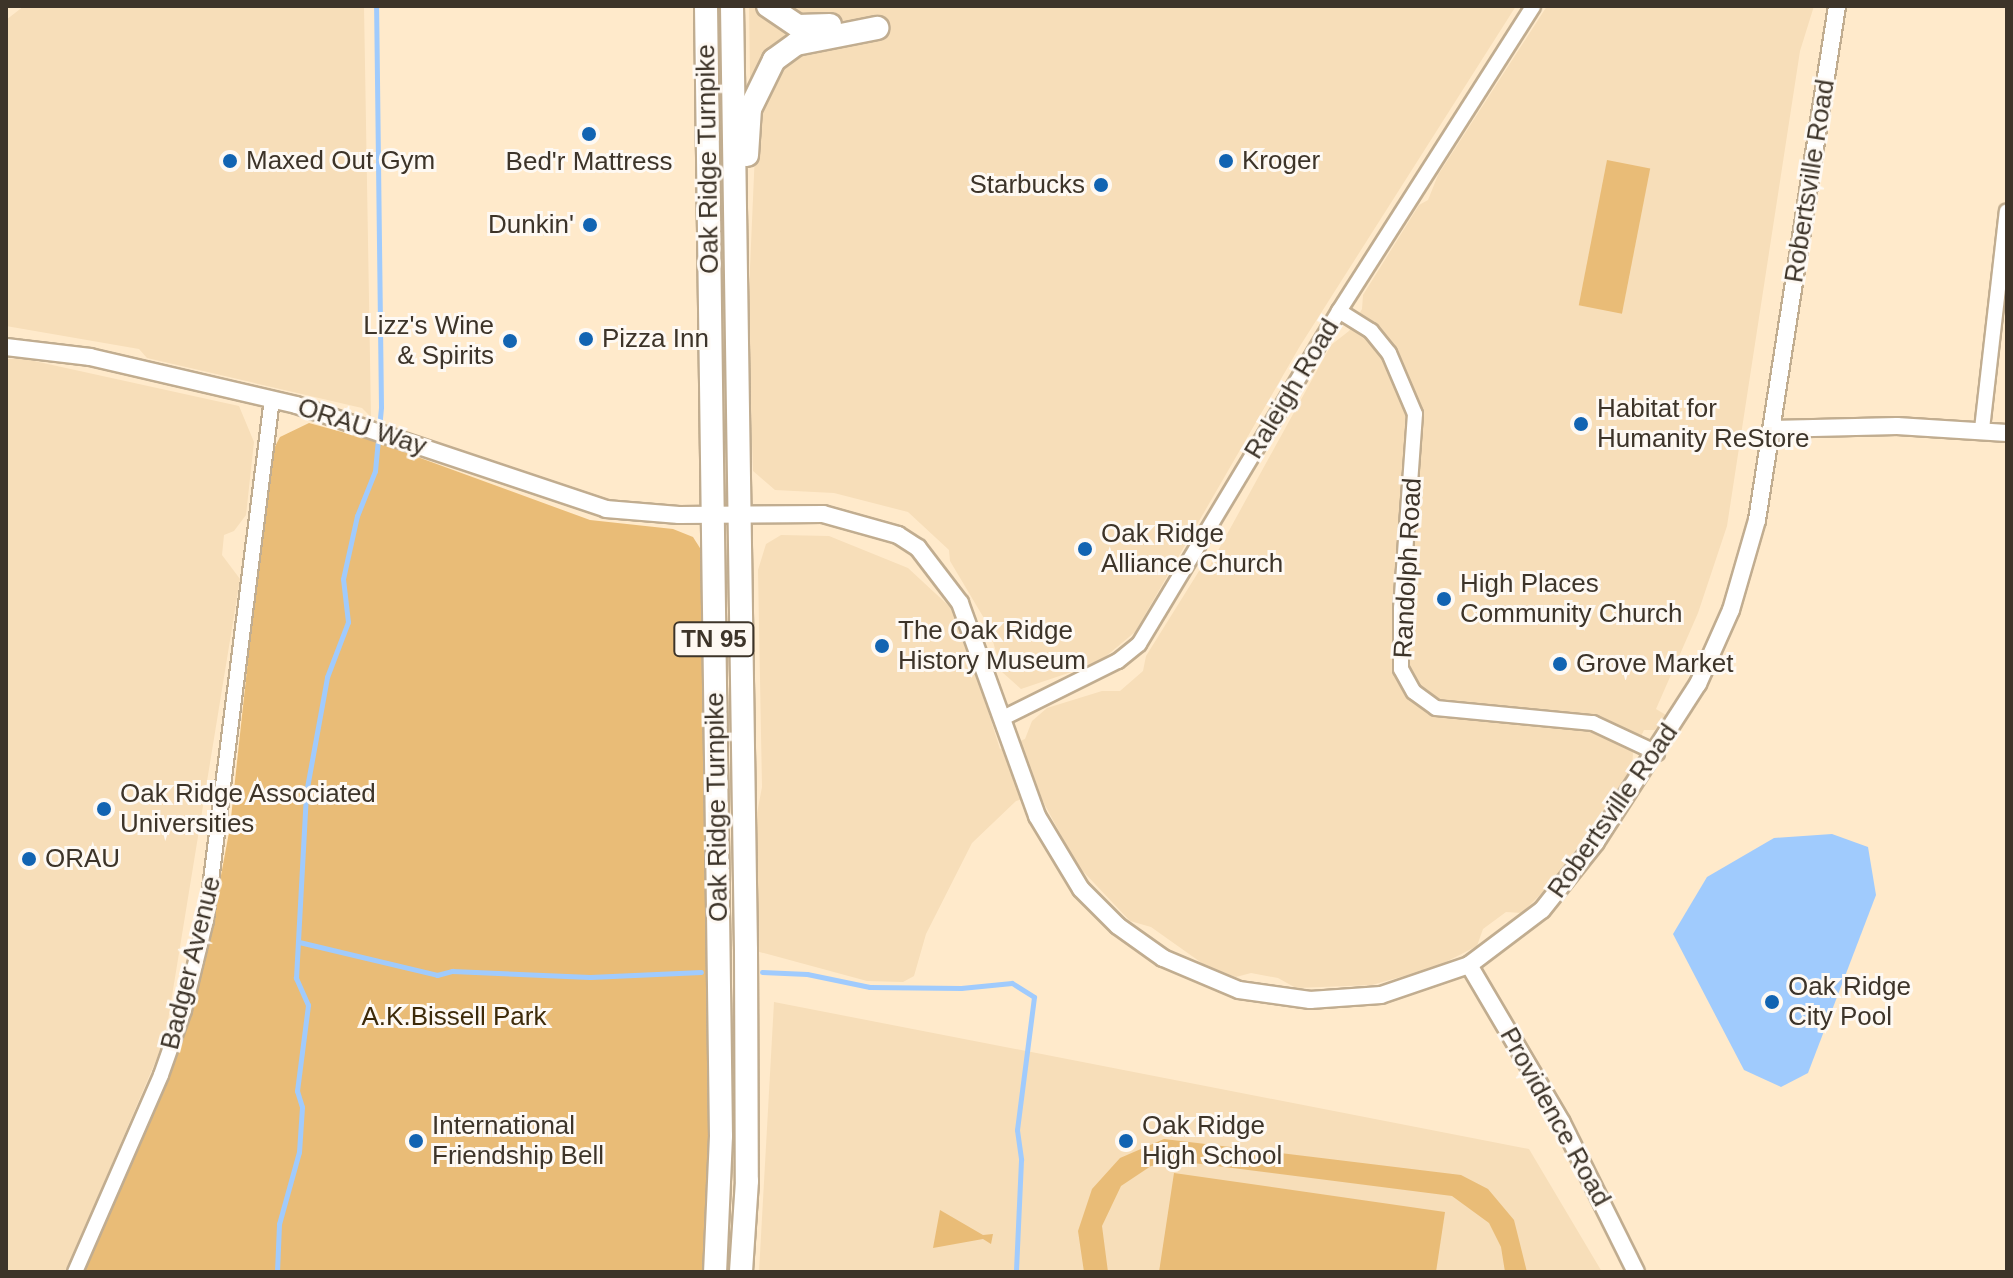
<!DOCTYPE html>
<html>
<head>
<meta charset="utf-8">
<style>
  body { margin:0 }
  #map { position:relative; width:2013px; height:1278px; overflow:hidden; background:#ffeacb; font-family:Arial,sans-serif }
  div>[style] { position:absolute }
  .built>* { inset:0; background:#f7deb9 }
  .green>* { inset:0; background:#e9bc77; transform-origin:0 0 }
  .water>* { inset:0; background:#a0cbfd }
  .stream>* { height:5px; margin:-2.5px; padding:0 2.5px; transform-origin:2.5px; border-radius:2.5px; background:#a0cbfd }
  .roads { filter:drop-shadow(2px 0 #c1ad90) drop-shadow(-2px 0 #c1ad90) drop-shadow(0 2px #c1ad90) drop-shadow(0 -2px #c1ad90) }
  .minor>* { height:14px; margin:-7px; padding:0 7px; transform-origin:7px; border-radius:7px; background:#fff }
  .tertiary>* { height:16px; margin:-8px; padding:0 8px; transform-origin:8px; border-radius:8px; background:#fff }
  .trunk>* { height:22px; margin:-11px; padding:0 11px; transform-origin:11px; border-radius:11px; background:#fff }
  .dots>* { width:22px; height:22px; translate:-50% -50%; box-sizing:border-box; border:4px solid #fef9f3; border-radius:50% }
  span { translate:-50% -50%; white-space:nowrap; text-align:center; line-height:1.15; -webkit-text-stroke:6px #fef9f3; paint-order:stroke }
  .shield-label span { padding:2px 6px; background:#fef9f3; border:2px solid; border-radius:6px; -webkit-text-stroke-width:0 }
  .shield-label { font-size:24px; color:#3d3429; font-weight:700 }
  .street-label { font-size:26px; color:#3d3429 }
  .poi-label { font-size:26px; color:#3d3429 }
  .left { translate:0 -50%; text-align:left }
  .right { translate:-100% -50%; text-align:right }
  .park-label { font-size:26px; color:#3d2a09 }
  .frame { position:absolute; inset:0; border:8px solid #3d3429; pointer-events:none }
</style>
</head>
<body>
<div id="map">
  <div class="built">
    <i style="clip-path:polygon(24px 6px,364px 6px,371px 417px,362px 408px,147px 358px,139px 349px,6px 326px,6px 20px)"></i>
    <i style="clip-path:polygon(749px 6px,1516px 6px,1300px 346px,1135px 632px,1098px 663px,1021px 689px,1002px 672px,988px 625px,950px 561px,949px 550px,908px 512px,834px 493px,775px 490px,753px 471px,748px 314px,755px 152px,765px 93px,750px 77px)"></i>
    <i style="clip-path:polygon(1547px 6px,1814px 6px,1800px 51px,1727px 526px,1698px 613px,1656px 709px,1666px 715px,1655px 730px,1644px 730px,1633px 753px,1632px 771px,1551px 884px,1522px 913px,1506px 912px,1483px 929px,1477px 946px,1436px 967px,1372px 985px,1296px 988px,1278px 978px,1251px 973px,1236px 977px,1206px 966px,1151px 927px,1130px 921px,1077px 865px,1039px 794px,1016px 801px,972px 843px,926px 934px,914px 976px,903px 982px,867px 981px,756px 951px,755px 824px,762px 787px,758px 570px,766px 544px,781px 535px,829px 536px,908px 568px,949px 606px,962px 628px,1000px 749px,1025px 739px,1032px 721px,1047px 708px,1102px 691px,1120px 691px,1143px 671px,1146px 656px,1199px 571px,1209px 567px,1331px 345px,1349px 331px,1362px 309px,1363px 295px,1419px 205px,1428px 200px,1438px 175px)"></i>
    <i style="clip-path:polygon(6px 359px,25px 359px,239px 406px,254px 442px,246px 515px,234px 531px,224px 535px,222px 555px,240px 579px,165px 1039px,66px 1272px,6px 1272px)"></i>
    <i style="clip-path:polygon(774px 1002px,1529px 1149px,1602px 1272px,759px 1272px)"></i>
  </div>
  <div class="green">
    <i style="left:1607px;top:160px;width:44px;height:148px;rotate:11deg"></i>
    <i style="clip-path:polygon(309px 423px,371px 440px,590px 520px,673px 529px,693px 537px,705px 556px,712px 1223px,707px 1272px,83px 1272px,182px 1037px,208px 945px,230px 827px,270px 456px,280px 437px)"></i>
    <i style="clip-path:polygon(1164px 1139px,1461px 1175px,1488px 1189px,1514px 1220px,1527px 1272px,1505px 1272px,1501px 1247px,1489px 1223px,1452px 1196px,1177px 1161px,1151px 1166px,1121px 1186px,1102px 1226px,1108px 1272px,1084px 1272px,1078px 1231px,1092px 1189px,1120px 1158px)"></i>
    <i style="clip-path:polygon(1174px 1173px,1445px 1212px,1436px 1272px,1159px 1272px)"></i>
    <i style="clip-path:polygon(940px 1210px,983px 1235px,993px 1234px,991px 1244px,983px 1239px,933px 1248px)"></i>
  </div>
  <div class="water">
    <i style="clip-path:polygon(1832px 834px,1868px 847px,1876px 895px,1808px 1073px,1781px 1087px,1744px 1070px,1673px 934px,1707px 877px,1774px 838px)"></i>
  </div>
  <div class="stream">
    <i style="left:299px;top:942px;width:142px;rotate:13.4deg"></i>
    <i style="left:437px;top:975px;width:16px;rotate:-15deg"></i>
    <i style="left:452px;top:971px;width:138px;rotate:2.5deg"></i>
    <i style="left:590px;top:977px;width:111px;rotate:-2.6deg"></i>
    <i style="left:762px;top:972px;width:45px;rotate:2.5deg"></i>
    <i style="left:807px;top:974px;width:64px;rotate:11.7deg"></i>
    <i style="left:870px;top:987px;width:91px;rotate:0.6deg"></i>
    <i style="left:961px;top:988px;width:51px;rotate:-5.6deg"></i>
    <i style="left:1012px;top:983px;width:26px;rotate:32deg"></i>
    <i style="left:1034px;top:997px;width:134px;rotate:97.3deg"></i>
    <i style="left:1017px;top:1130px;width:30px;rotate:82deg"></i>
    <i style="left:1021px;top:1160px;width:112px;rotate:92.6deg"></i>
    <i style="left:277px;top:1272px;width:48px;rotate:-87.6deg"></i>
    <i style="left:279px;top:1224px;width:75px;rotate:-74.5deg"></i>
    <i style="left:299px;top:1152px;width:45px;rotate:-86.2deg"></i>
    <i style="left:302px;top:1107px;width:17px;rotate:-107deg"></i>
    <i style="left:297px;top:1091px;width:87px;rotate:-82.7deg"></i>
    <i style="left:308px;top:1005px;width:30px;rotate:-114deg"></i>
    <i style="left:296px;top:978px;width:185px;rotate:-86.9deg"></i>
    <i style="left:306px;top:793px;width:118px;rotate:-79.7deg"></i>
    <i style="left:327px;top:677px;width:59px;rotate:-69.1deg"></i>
    <i style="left:348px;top:622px;width:43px;rotate:-96.6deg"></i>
    <i style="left:343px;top:579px;width:65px;rotate:-77.5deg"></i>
    <i style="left:357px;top:516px;width:48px;rotate:-68.2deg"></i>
    <i style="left:375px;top:471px;width:64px;rotate:-84.6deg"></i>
    <i style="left:381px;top:407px;width:401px;rotate:-90.7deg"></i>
  </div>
  <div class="roads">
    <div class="minor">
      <i style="left:1339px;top:311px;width:38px;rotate:32deg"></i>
      <i style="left:1371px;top:331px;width:28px;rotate:51deg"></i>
      <i style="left:1389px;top:353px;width:66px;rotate:66.9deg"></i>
      <i style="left:1415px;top:414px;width:195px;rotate:94.1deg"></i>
      <i style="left:1401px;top:608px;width:61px;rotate:90deg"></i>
      <i style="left:1401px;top:669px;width:26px;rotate:61deg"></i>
      <i style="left:1414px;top:692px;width:27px;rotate:36deg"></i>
      <i style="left:1436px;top:708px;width:158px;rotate:5.5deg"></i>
      <i style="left:1593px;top:723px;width:71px;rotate:25.1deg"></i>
      <i style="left:1982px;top:429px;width:219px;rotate:-83.5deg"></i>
      <i style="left:1003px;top:718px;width:128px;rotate:-26.4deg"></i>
      <i style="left:1118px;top:661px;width:27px;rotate:-39deg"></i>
      <i style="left:1139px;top:644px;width:388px;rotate:-59deg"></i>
      <i style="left:1339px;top:311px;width:361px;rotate:-57.5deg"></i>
      <i style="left:75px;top:1272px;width:215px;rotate:-66.4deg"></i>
      <i style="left:161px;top:1075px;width:69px;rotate:-70.5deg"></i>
      <i style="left:184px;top:1010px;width:93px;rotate:-76.3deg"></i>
      <i style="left:206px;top:920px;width:525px;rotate:-82.78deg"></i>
    </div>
    <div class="tertiary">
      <i style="left:6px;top:347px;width:85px;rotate:6.8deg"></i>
      <i style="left:90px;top:357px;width:212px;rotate:13.1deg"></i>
      <i style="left:296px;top:405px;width:327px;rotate:18.5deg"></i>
      <i style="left:606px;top:509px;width:73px;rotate:4.7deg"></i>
      <i style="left:679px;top:515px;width:144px;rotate:-0.4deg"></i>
      <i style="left:823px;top:514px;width:78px;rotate:15.6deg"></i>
      <i style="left:898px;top:535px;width:24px;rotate:33deg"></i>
      <i style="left:918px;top:548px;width:69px;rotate:52.6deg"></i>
      <i style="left:960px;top:603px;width:226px;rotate:70.1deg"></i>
      <i style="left:1037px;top:816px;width:85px;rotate:58.9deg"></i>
      <i style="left:1081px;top:889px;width:52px;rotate:45deg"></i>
      <i style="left:1118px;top:926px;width:55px;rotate:35.4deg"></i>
      <i style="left:1163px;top:958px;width:82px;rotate:22.8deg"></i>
      <i style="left:1239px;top:990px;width:72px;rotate:8deg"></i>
      <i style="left:1310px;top:1000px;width:71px;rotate:-4deg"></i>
      <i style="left:1381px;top:995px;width:93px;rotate:-18.8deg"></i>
      <i style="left:1469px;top:965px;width:91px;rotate:-37deg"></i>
      <i style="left:1542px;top:910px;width:87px;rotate:-51.5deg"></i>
      <i style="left:1596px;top:842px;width:188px;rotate:-57.2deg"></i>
      <i style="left:1698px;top:684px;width:81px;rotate:-66deg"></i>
      <i style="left:1731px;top:610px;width:94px;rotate:-73.9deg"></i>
      <i style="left:1757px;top:520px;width:520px;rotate:-81.15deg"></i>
      <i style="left:1772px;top:429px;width:125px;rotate:-1.4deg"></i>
      <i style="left:1897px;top:426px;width:110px;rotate:3.6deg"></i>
      <i style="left:1469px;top:965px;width:183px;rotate:59.5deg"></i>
      <i style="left:1562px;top:1123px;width:166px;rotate:63.6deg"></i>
    </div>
    <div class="trunk">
      <i style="left:706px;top:6px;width:1130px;rotate:89.24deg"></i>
      <i style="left:721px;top:1136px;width:136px;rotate:92.5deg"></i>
      <i style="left:732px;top:6px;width:944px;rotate:89.15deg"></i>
      <i style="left:746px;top:950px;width:231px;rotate:89.8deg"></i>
      <i style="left:747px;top:1181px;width:91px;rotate:93.8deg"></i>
      <i style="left:768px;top:6px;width:36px;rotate:34deg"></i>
      <i style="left:798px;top:26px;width:32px;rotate:-2deg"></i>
      <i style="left:747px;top:155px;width:46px;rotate:-86.3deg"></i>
      <i style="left:750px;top:109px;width:55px;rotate:-63.9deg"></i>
      <i style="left:774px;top:60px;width:27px;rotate:-36deg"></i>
      <i style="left:796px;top:44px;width:83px;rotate:-11.2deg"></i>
    </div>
  </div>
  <div class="dots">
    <i style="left:589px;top:134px;background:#1264b2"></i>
    <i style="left:230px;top:161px;background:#1264b2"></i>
    <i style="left:1226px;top:161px;background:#1264b2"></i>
    <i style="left:1101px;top:185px;background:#1264b2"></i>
    <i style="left:590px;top:225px;background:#1264b2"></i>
    <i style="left:586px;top:339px;background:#1264b2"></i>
    <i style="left:510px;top:341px;background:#1264b2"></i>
    <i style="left:1581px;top:424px;background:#1264b2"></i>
    <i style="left:1085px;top:549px;background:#1264b2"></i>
    <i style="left:1444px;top:599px;background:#1264b2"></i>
    <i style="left:882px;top:646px;background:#1264b2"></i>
    <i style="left:1560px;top:664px;background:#1264b2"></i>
    <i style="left:104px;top:809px;background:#1264b2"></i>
    <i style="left:29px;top:859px;background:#1264b2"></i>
    <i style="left:1772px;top:1002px;background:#1264b2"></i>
    <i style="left:416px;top:1141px;background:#1264b2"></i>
    <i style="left:1126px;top:1141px;background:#1264b2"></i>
  </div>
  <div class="shield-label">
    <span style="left:714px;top:639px">TN 95</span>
  </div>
  <div class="street-label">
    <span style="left:708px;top:159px;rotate:-91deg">Oak Ridge Turnpike</span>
    <span style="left:1810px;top:181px;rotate:-81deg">Robertsville Road</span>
    <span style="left:1292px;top:389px;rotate:-59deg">Raleigh Road</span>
    <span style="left:362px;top:427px;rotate:18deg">ORAU Way</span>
    <span style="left:1408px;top:568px;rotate:-87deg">Randolph Road</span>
    <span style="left:717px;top:807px;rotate:-91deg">Oak Ridge Turnpike</span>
    <span style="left:1613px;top:811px;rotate:-55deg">Robertsville Road</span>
    <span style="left:191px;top:963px;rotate:-76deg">Badger Avenue</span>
    <span style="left:1555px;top:1117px;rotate:61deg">Providence Road</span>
  </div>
  <div class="poi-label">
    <span class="left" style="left:246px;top:161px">Maxed Out Gym</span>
    <span class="left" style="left:1242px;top:161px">Kroger</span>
    <span style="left:589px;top:162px">Bed'r Mattress</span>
    <span class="right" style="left:1085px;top:185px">Starbucks</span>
    <span class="right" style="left:574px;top:225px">Dunkin'</span>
    <span class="right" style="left:494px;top:341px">Lizz's Wine<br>&amp; Spirits</span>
    <span class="left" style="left:602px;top:339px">Pizza Inn</span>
    <span class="left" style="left:1597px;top:424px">Habitat for<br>Humanity ReStore</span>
    <span class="left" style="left:1101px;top:549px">Oak Ridge<br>Alliance Church</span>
    <span class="left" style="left:1460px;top:599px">High Places<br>Community Church</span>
    <span class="left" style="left:898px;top:646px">The Oak Ridge<br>History Museum</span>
    <span class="left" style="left:1576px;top:664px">Grove Market</span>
    <span class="left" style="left:120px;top:809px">Oak Ridge Associated<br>Universities</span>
    <span class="left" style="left:45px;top:859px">ORAU</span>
    <span class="left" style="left:1788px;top:1002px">Oak Ridge<br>City Pool</span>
    <span class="left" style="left:432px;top:1141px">International<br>Friendship Bell</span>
    <span class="left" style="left:1142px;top:1141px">Oak Ridge<br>High School</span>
  </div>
  <div class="park-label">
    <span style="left:454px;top:1017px">A.K.Bissell Park</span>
  </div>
  <div class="frame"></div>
</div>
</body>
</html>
